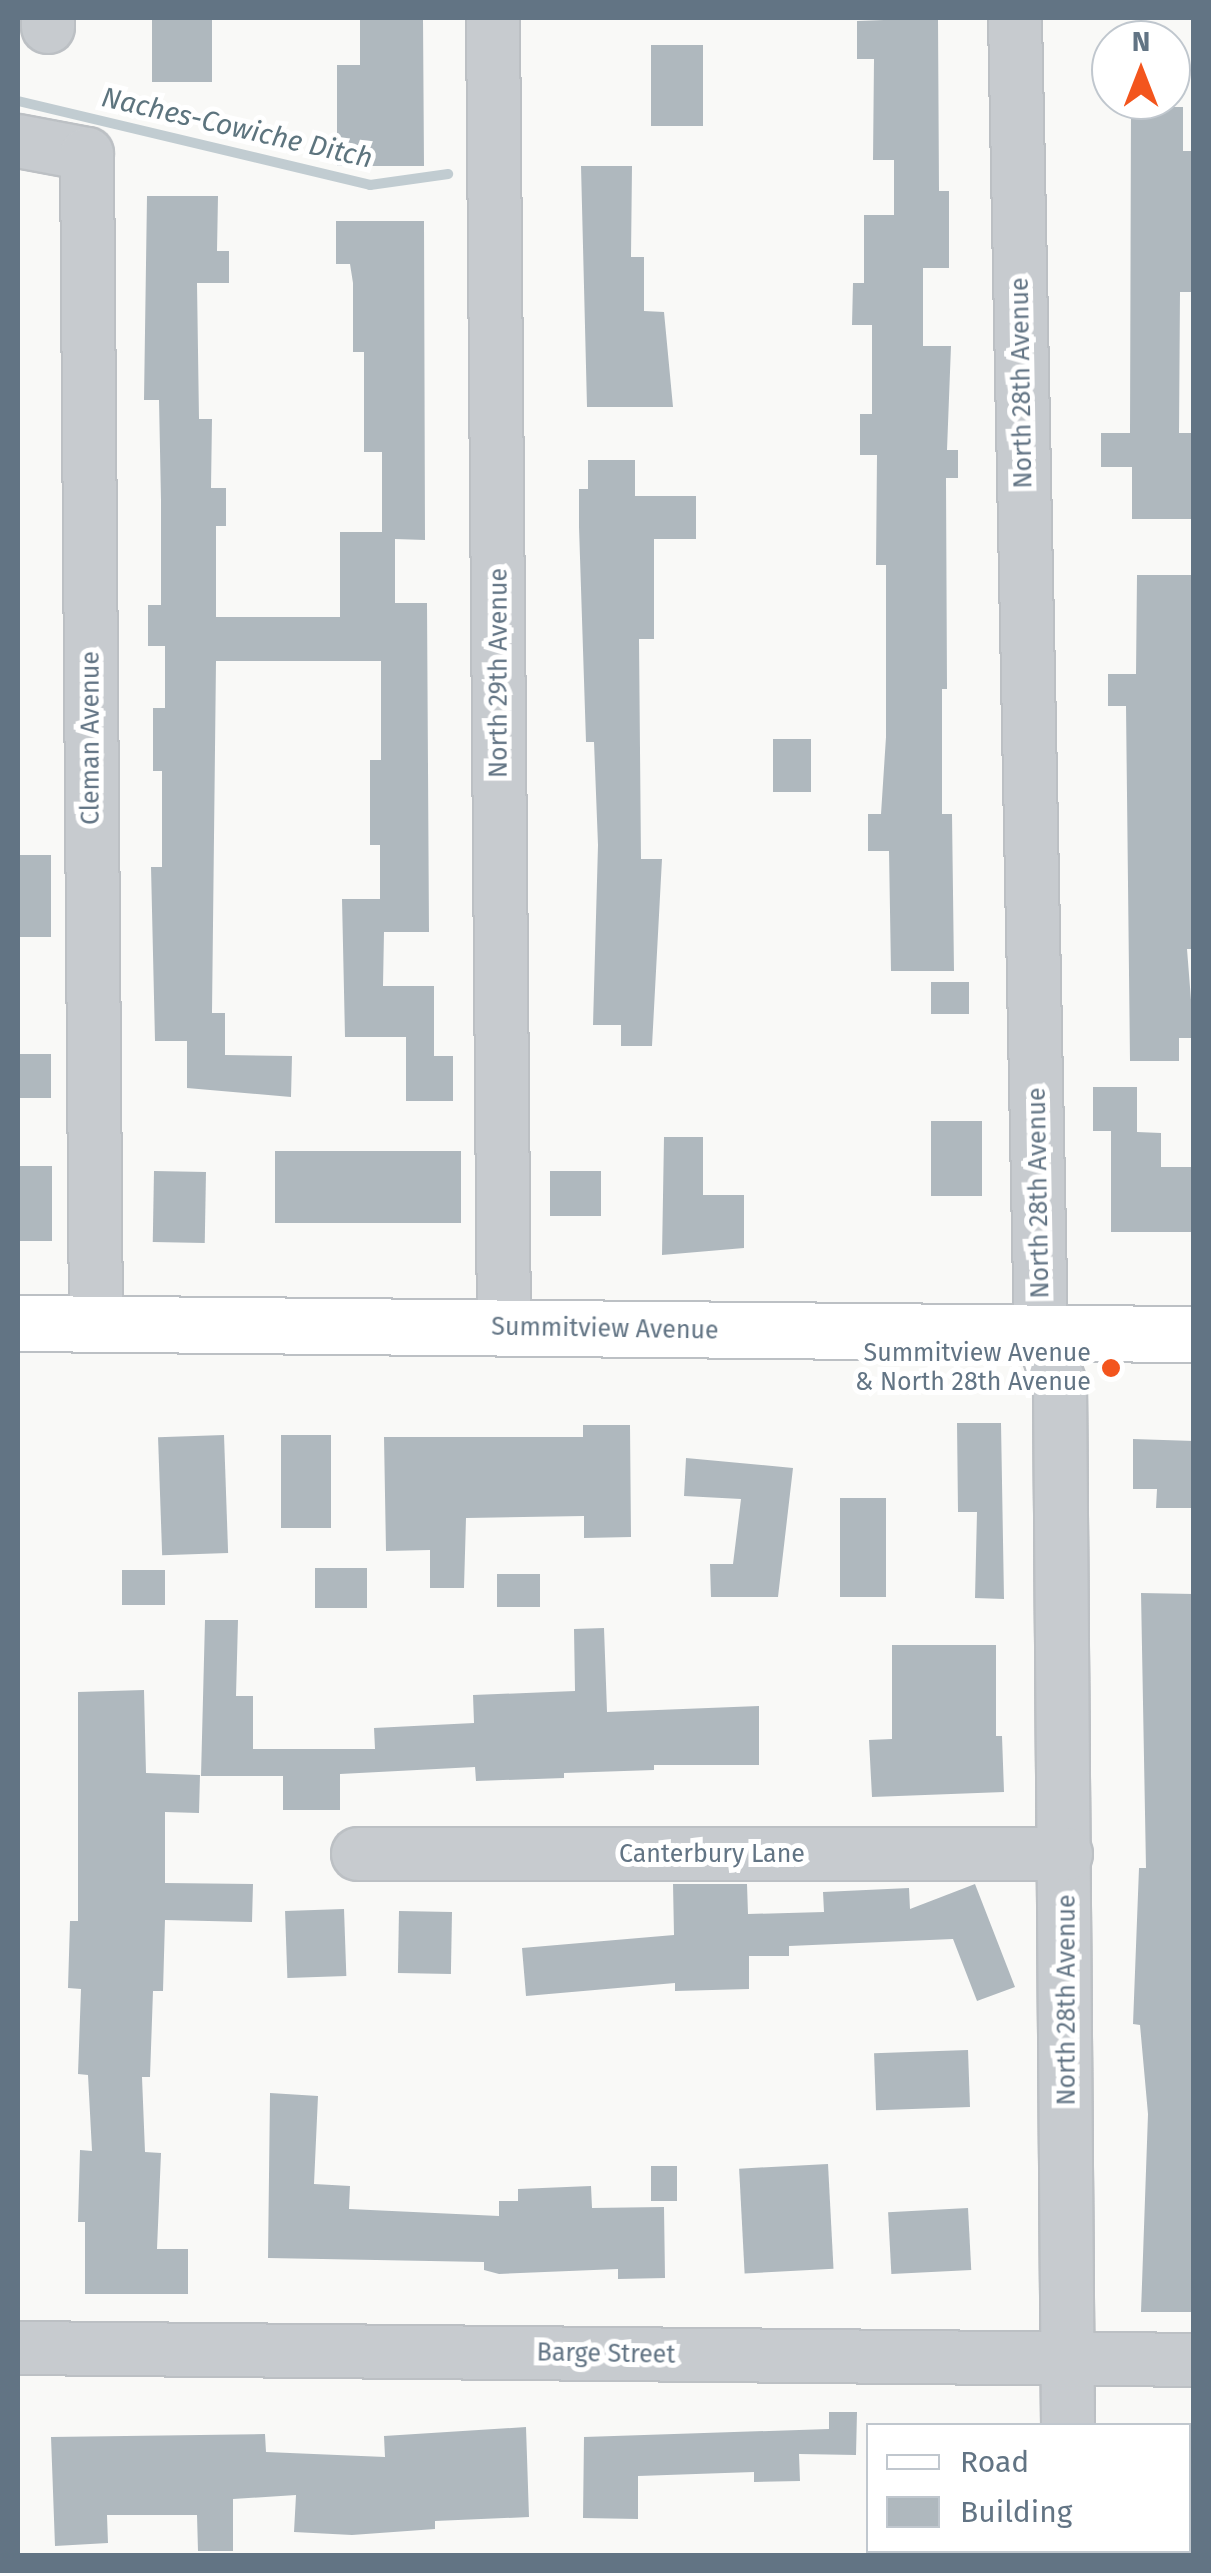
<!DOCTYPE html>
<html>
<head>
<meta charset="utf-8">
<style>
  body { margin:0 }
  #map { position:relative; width:1211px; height:2573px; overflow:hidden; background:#f9f9f7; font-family:"Fira Sans",sans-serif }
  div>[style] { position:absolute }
  .stream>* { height:10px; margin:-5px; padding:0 5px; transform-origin:5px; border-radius:5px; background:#c1ccd1 }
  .building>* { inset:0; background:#afb8be; transform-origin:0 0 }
  .roads { filter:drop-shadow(2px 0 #bcc0c4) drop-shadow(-2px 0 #bcc0c4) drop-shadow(0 2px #bcc0c4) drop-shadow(0 -2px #bcc0c4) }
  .minor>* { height:52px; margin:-26px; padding:0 26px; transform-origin:26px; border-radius:26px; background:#c7cbcf }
  .major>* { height:55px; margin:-27.5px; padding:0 27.5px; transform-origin:27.5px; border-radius:27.5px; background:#fff }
  .dots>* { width:28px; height:28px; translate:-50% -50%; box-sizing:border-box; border:5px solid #fff; border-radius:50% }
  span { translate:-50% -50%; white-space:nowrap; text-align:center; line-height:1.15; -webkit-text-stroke:10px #fff; paint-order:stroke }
  .street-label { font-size:25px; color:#627484 }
  .poi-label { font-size:25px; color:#627484 }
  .right { translate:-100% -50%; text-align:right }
  .water-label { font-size:28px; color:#5d747e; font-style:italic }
  .frame { position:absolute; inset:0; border:20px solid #627484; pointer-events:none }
  .legend { position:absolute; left:866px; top:2423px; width:325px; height:130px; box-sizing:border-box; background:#fff; border:2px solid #c0c7ce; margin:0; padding:12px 18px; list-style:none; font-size:30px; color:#627484 }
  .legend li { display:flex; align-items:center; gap:20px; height:50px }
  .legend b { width:50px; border:2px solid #c0c7ce }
  .north { position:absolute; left:1091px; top:20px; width:100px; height:100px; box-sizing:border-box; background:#fff; border:2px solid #c0c7ce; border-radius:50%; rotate:0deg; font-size:28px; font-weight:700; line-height:40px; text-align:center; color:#627484 }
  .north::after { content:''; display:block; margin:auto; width:35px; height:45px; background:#f3551d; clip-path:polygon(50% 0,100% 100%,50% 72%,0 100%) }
</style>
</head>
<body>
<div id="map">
  <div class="stream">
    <i style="left:18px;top:101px;width:362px;rotate:13.4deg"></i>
    <i style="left:370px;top:185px;width:79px;rotate:-8deg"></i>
  </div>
  <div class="building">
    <i style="left:152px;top:18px;width:60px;height:64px"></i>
    <i style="clip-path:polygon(360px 18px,423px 18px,424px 166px,337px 166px,337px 65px,360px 65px)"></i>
    <i style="clip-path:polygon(938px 18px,939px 191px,949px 191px,949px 268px,923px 268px,923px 346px,951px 346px,947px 450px,958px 450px,958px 478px,946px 478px,947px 689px,942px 689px,942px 814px,952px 814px,954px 971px,891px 971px,889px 851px,868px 851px,868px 814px,881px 814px,886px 737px,886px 565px,876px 565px,877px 455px,860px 455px,860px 414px,872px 414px,872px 325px,852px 325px,853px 283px,864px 283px,864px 215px,894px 215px,894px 160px,873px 160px,874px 59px,857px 59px,857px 21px)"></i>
    <i style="left:651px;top:45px;width:52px;height:81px"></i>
    <i style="clip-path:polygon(1131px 107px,1183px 107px,1183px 151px,1194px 151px,1194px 292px,1180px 292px,1179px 433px,1192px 433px,1192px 519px,1132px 519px,1132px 467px,1101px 467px,1101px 433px,1130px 433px)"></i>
    <i style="clip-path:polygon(581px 166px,632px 166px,631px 257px,644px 257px,644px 311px,664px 312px,673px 407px,587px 407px)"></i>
    <i style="clip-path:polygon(147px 196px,218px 196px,217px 251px,229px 251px,229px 283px,197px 283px,199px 419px,212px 419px,211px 488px,226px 488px,226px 526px,216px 526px,216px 617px,340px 617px,340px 532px,382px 532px,382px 452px,364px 452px,364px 352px,353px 352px,353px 283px,350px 264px,336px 264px,336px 221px,424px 221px,425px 540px,395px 539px,395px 603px,427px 603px,429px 932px,384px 932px,383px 986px,434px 986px,434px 1056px,453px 1056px,453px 1101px,406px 1101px,406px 1037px,345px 1037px,342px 899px,380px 899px,380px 845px,370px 845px,370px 760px,381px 760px,381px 661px,216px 661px,212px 1013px,225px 1013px,225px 1055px,292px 1056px,291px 1097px,187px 1088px,187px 1041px,155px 1041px,151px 867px,162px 867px,162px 771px,153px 771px,153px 708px,165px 708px,165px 646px,148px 646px,148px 605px,161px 605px,161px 501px,159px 400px,144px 400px)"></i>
    <i style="clip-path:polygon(588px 460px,635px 460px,635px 496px,696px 496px,696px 539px,654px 539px,654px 639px,639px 639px,641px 859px,662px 859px,652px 1046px,621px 1046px,621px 1025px,593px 1025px,598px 845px,594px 742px,586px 742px,579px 527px,579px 489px,588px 489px)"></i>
    <i style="clip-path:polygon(1137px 575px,1194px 575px,1194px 949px,1187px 949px,1194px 1038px,1179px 1038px,1179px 1061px,1130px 1061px,1126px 706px,1108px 706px,1108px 674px,1136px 674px)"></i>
    <i style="left:773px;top:739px;width:38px;height:53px"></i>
    <i style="left:18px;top:855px;width:33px;height:82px"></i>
    <i style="left:931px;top:982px;width:38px;height:32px"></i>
    <i style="left:18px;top:1054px;width:33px;height:44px"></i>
    <i style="clip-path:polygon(1093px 1087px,1137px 1087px,1137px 1132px,1161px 1133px,1161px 1167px,1194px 1167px,1194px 1232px,1111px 1232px,1111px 1131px,1093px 1131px)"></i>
    <i style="left:931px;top:1121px;width:51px;height:75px"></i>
    <i style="clip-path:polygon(664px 1137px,703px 1137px,703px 1195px,744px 1195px,744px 1248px,662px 1255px)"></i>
    <i style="left:275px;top:1151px;width:186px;height:72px"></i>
    <i style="left:18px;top:1166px;width:34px;height:75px"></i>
    <i style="left:154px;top:1171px;width:52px;height:71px;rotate:1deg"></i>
    <i style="left:550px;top:1171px;width:51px;height:45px"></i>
    <i style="clip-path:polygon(957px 1423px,1001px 1423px,1004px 1599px,975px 1598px,977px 1512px,958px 1512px)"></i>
    <i style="clip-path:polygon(583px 1425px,630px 1425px,631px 1537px,584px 1538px,584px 1516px,466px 1518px,464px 1588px,430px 1588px,430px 1550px,386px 1551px,384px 1437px,583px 1437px)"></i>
    <i style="left:224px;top:1435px;width:118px;height:66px;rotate:88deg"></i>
    <i style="left:281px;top:1435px;width:50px;height:93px"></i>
    <i style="clip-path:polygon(1133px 1439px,1194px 1441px,1194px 1508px,1156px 1508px,1157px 1489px,1133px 1489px)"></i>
    <i style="clip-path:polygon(686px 1458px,793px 1468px,778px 1597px,711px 1597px,710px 1564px,733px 1564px,741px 1499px,684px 1496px)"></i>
    <i style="left:840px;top:1498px;width:46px;height:99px"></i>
    <i style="left:315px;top:1568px;width:52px;height:40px"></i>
    <i style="left:122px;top:1570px;width:43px;height:35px"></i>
    <i style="left:497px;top:1574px;width:43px;height:33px"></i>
    <i style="clip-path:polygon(1141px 1593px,1194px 1594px,1194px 2312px,1141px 2312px,1148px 2114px,1140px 2025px,1133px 2024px,1139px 1868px,1146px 1868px)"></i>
    <i style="clip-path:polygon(205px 1620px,238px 1620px,236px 1696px,253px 1696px,253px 1749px,375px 1749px,374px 1728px,474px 1723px,473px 1695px,575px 1691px,574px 1629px,604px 1628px,607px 1712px,759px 1706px,759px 1765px,654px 1765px,654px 1770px,564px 1773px,564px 1778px,476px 1781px,475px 1767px,340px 1774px,340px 1810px,283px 1810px,283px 1776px,201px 1776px)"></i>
    <i style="clip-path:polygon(892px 1645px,996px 1645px,996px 1736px,1002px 1736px,1004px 1792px,872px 1797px,869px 1740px,892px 1739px)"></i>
    <i style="clip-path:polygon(144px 1690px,146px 1773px,200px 1775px,199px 1813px,165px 1812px,165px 1883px,253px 1884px,252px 1922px,165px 1920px,163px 1991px,153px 1991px,150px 2077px,142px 2077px,145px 2152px,161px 2153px,157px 2249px,188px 2249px,188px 2294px,85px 2294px,85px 2222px,78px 2222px,80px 2150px,92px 2151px,88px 2075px,78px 2074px,81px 1989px,68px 1988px,70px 1921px,78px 1921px,78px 1692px)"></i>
    <i style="clip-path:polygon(673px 1884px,747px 1884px,748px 1914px,824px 1912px,823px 1892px,909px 1888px,910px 1909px,975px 1884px,1015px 1987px,977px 2001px,953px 1939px,789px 1946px,789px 1956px,749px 1956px,749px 1989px,675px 1991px,675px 1983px,526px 1996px,522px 1948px,674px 1935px)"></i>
    <i style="left:344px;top:1909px;width:67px;height:59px;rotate:88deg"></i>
    <i style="left:399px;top:1911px;width:53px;height:62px;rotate:1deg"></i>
    <i style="left:968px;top:2050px;width:57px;height:94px;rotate:88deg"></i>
    <i style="clip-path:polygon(270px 2093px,318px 2096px,314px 2184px,350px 2186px,349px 2209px,499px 2216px,499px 2201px,518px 2201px,518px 2189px,591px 2186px,592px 2208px,664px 2207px,665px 2278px,618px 2279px,618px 2269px,499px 2274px,484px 2270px,484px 2262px,268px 2258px)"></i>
    <i style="left:828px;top:2164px;width:105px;height:89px;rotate:87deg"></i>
    <i style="left:651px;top:2166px;width:26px;height:35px"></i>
    <i style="left:968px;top:2208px;width:62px;height:80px;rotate:87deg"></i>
    <i style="clip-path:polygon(829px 2412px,857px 2412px,856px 2455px,799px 2454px,800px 2481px,754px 2482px,754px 2472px,638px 2476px,638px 2519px,583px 2518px,584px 2437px,829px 2429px)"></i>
    <i style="clip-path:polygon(526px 2427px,529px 2517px,435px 2521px,435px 2529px,352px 2535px,294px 2532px,296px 2495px,233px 2499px,233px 2551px,198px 2551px,197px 2515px,107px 2515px,108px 2543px,55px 2546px,51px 2437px,265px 2434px,266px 2452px,385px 2457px,384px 2436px)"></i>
  </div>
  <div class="roads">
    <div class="minor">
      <i style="left:48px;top:18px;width:9px;rotate:90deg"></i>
      <i style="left:493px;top:18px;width:1310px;rotate:89.52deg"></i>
      <i style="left:1015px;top:18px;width:1315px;rotate:88.87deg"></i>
      <i style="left:1041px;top:1333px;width:54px;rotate:69.6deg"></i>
      <i style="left:1060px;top:1384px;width:1042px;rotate:89.56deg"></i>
      <i style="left:18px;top:141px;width:70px;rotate:10.7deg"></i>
      <i style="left:87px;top:154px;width:1169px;rotate:89.56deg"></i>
      <i style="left:358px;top:1854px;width:708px"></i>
      <i style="left:18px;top:2348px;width:1176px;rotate:0.58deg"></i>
      <i style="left:1066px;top:2556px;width:6px;rotate:-90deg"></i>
    </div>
    <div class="major">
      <i style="left:18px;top:1323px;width:1176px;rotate:0.54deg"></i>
    </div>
  </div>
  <div class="dots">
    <i style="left:1111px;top:1368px;background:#f3551d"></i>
  </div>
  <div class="street-label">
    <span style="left:1022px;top:383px;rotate:-91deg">North 28th Avenue</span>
    <span style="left:499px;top:673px;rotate:-90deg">North 29th Avenue</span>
    <span style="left:91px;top:738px;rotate:-90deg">Cleman Avenue</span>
    <span style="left:1039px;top:1193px;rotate:-91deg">North 28th Avenue</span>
    <span style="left:605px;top:1329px;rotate:1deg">Summitview Avenue</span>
    <span style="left:712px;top:1854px">Canterbury Lane</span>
    <span style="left:1067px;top:2000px;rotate:-90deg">North 28th Avenue</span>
    <span style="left:606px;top:2354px;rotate:1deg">Barge Street</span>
  </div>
  <div class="poi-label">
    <span class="right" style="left:1091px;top:1368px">Summitview Avenue<br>&amp; North 28th Avenue</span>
  </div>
  <div class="water-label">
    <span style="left:237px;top:128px;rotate:13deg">Naches-Cowiche Ditch</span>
  </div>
  <div class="frame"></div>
  <ul class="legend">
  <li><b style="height:12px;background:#fff"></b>Road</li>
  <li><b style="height:28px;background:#afb8be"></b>Building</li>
  </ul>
  <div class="north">N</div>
</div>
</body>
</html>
